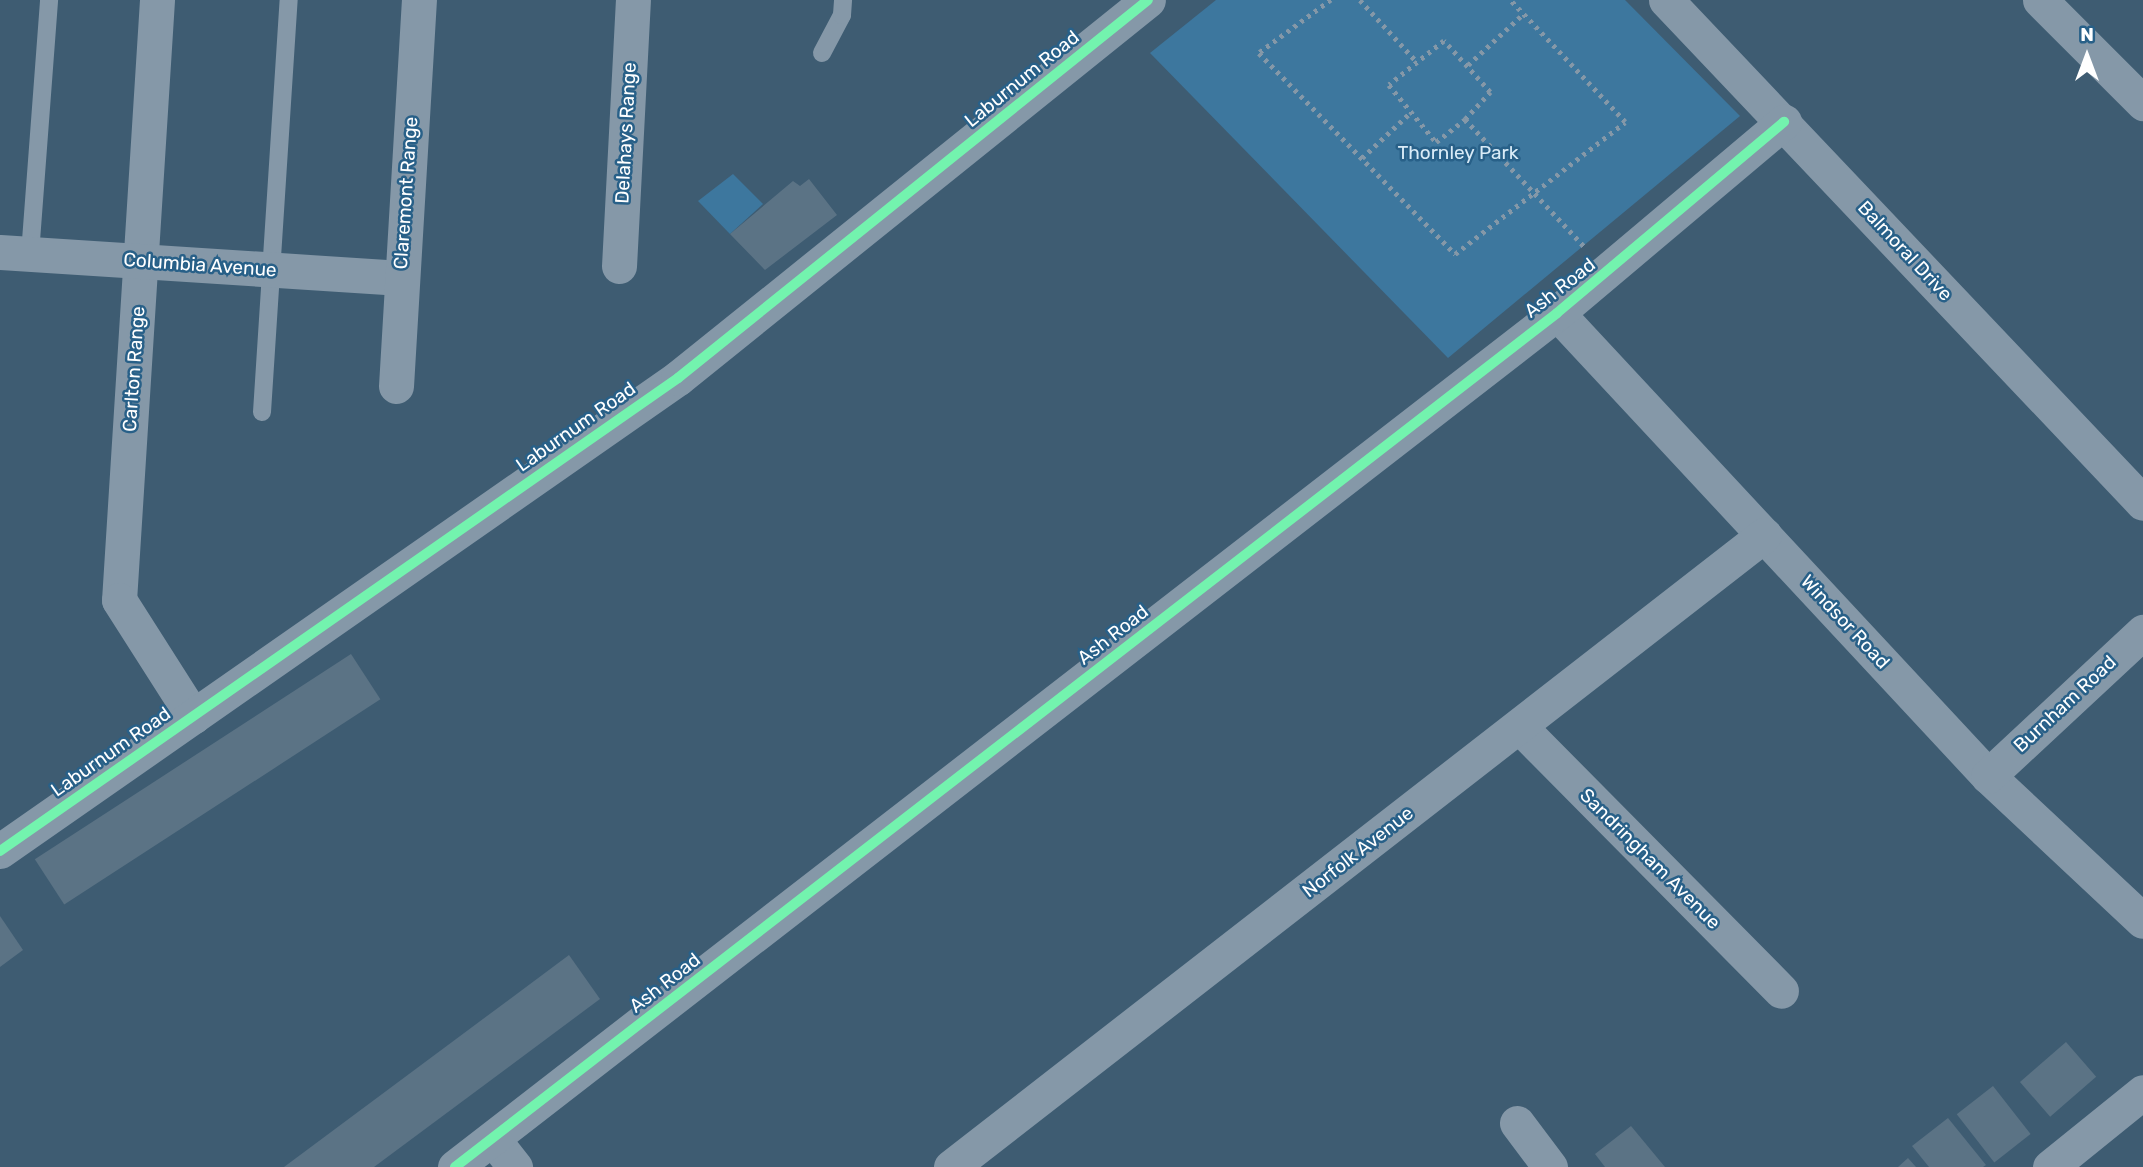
<!DOCTYPE html>
<html>
<head>
<meta charset="utf-8">
<style>
  body { margin:0 }
  #map { position:relative; width:2143px; height:1167px; overflow:hidden; background:#3e5c72; font-family:Rubik,sans-serif }
  div>[style] { position:absolute }
  .green>* { inset:0; background:#3d779e }
  .building>* { inset:0; background:#5b7385; transform-origin:0 0 }
  .path>* { height:4.5px; margin-top:-2.25px; transform-origin:0; background:repeating-linear-gradient(90deg,#8598a8 0 3.5px,transparent 0 8.5px) }
  .service>* { height:18px; margin:-9px; padding:0 9px; transform-origin:9px; border-radius:9px; background:#8598a8 }
  .minor>* { height:35px; margin:-17.5px; padding:0 17.5px; transform-origin:17.5px; border-radius:17.5px; background:#8598a8 }
  .cycleway>* { height:10px; margin:-5px; padding:0 5px; transform-origin:5px; border-radius:5px; background:#73f3ae }
  span { translate:-50% -50%; white-space:nowrap; text-align:center; line-height:1.15; -webkit-text-stroke:5px #286088; paint-order:stroke }
  .street-label { font-size:19px; color:#fff }
  .park-label { font-size:19px; color:#d9ebf7 }
  .north { position:absolute; left:2052px; top:21px; width:70px; height:70px; -webkit-text-stroke:5px #286088; paint-order:stroke; rotate:0deg; font-size:19px; font-weight:700; line-height:28px; text-align:center; color:#fff }
  .north::after { content:''; display:block; margin:auto; width:24px; height:32px; background:#fff; clip-path:polygon(50% 0,100% 100%,50% 72%,0 100%) }
</style>
</head>
<body>
<div id="map">
  <div class="green">
    <i style="clip-path:polygon(1216px 0,1625px 0,1740px 116px,1448px 358px,1150px 53px)"></i>
    <i style="clip-path:polygon(733px 174px,763px 204px,730px 234px,698px 201px)"></i>
  </div>
  <div class="building">
    <i style="clip-path:polygon(809px 179px,837px 215px,765px 270px,730px 234px,793px 181px,800px 186px)"></i>
    <i style="left:351px;top:654px;width:54px;height:377px;rotate:57deg"></i>
    <i style="clip-path:polygon(0 916px,23px 950px,0 967px)"></i>
    <i style="clip-path:polygon(569px 955px,600px 999px,374px 1167px,284px 1167px)"></i>
    <i style="left:2066px;top:1042px;width:46px;height:61px;rotate:49deg"></i>
    <i style="left:1993px;top:1086px;width:61px;height:46px;rotate:52deg"></i>
    <i style="clip-path:polygon(1948px 1118px,1986px 1165px,1983px 1167px,1929px 1167px,1912px 1146px)"></i>
    <i style="clip-path:polygon(1631px 1126px,1665px 1167px,1605px 1167px,1595px 1154px)"></i>
    <i style="clip-path:polygon(1908px 1158px,1916px 1167px,1898px 1167px)"></i>
  </div>
  <div class="path">
    <i style="left:1331px;top:0;width:89px;rotate:143.6deg"></i>
    <i style="left:1259px;top:53px;width:281px;rotate:45.7deg"></i>
    <i style="left:1455px;top:254px;width:215px;rotate:-37.8deg"></i>
    <i style="left:1625px;top:122px;width:168px;rotate:-133.3deg"></i>
    <i style="left:1360px;top:0;width:83px;rotate:47.4deg"></i>
    <i style="left:1468px;top:65px;width:75px;rotate:-42.8deg"></i>
    <i style="left:1465px;top:119px;width:37px;rotate:-47deg"></i>
    <i style="left:1490px;top:92px;width:69px;rotate:-132deg"></i>
    <i style="left:1444px;top:41px;width:70px;rotate:141.3deg"></i>
    <i style="left:1389px;top:85px;width:74px;rotate:50.5deg"></i>
    <i style="left:1436px;top:142px;width:37px;rotate:-38deg"></i>
    <i style="left:1465px;top:119px;width:174px;rotate:46.9deg"></i>
    <i style="left:1362px;top:158px;width:67px;rotate:-43.2deg"></i>
  </div>
  <div class="service">
    <i style="left:822px;top:53px;width:43px;rotate:-62.2deg"></i>
    <i style="left:842px;top:15px;width:15px;rotate:-86deg"></i>
    <i style="left:30px;top:254px;width:255px;rotate:-85.7deg"></i>
    <i style="left:262px;top:412px;width:413px;rotate:-86.3deg"></i>
  </div>
  <div class="minor">
    <i style="left:157px;top:0;width:601px;rotate:93.62deg"></i>
    <i style="left:119px;top:600px;width:138px;rotate:57.5deg"></i>
    <i style="left:1666px;top:0;width:693px;rotate:46.52deg"></i>
    <i style="left:2040px;top:0;width:146px;rotate:45deg"></i>
    <i style="left:0;top:252px;width:402px;rotate:3.7deg"></i>
    <i style="left:619px;top:266px;width:266px;rotate:-87deg"></i>
    <i style="left:1557px;top:313px;width:633px;rotate:47.05deg"></i>
    <i style="left:1988px;top:776px;width:212px;rotate:43.1deg"></i>
    <i style="left:396px;top:386px;width:387px;rotate:-86.6deg"></i>
    <i style="left:1520px;top:727px;width:371px;rotate:45.3deg"></i>
    <i style="left:1988px;top:776px;width:212px;rotate:-42.9deg"></i>
    <i style="left:0;top:851px;width:827px;rotate:-34.9deg"></i>
    <i style="left:678px;top:378px;width:603px;rotate:-38.81deg"></i>
    <i style="left:1517px;top:1123px;width:55px;rotate:53.1deg"></i>
    <i style="left:493px;top:1139px;width:36px;rotate:52deg"></i>
    <i style="left:455px;top:1167px;width:1394px;rotate:-37.77deg"></i>
    <i style="left:1557px;top:313px;width:297px;rotate:-40.1deg"></i>
    <i style="left:951px;top:1167px;width:1030px;rotate:-37.86deg"></i>
    <i style="left:2050px;top:1167px;width:119px;rotate:-38.9deg"></i>
  </div>
  <div class="cycleway">
    <i style="left:0;top:851px;width:827px;rotate:-34.9deg"></i>
    <i style="left:678px;top:378px;width:603px;rotate:-38.81deg"></i>
    <i style="left:455px;top:1167px;width:1394px;rotate:-37.77deg"></i>
    <i style="left:1557px;top:313px;width:297px;rotate:-40.1deg"></i>
  </div>
  <div class="street-label">
    <span style="left:1022px;top:79px;rotate:-39deg">Laburnum Road</span>
    <span style="left:626px;top:133px;rotate:-87deg">Delahays Range</span>
    <span style="left:406px;top:193px;rotate:-86deg">Claremont Range</span>
    <span style="left:1905px;top:251px;rotate:47deg">Balmoral Drive</span>
    <span style="left:200px;top:265px;rotate:4deg">Columbia Avenue</span>
    <span style="left:1560px;top:288px;rotate:-38deg">Ash Road</span>
    <span style="left:134px;top:369px;rotate:-86deg">Carlton Range</span>
    <span style="left:576px;top:427px;rotate:-35deg">Laburnum Road</span>
    <span style="left:1845px;top:622px;rotate:47deg">Windsor Road</span>
    <span style="left:1113px;top:635px;rotate:-38deg">Ash Road</span>
    <span style="left:2065px;top:704px;rotate:-43deg">Burnham Road</span>
    <span style="left:111px;top:752px;rotate:-35deg">Laburnum Road</span>
    <span style="left:1358px;top:852px;rotate:-38deg">Norfolk Avenue</span>
    <span style="left:1650px;top:859px;rotate:45deg">Sandringham Avenue</span>
    <span style="left:665px;top:983px;rotate:-38deg">Ash Road</span>
  </div>
  <div class="park-label">
    <span style="left:1458px;top:153px">Thornley Park</span>
  </div>
  <div class="north">N</div>
</div>
</body>
</html>
